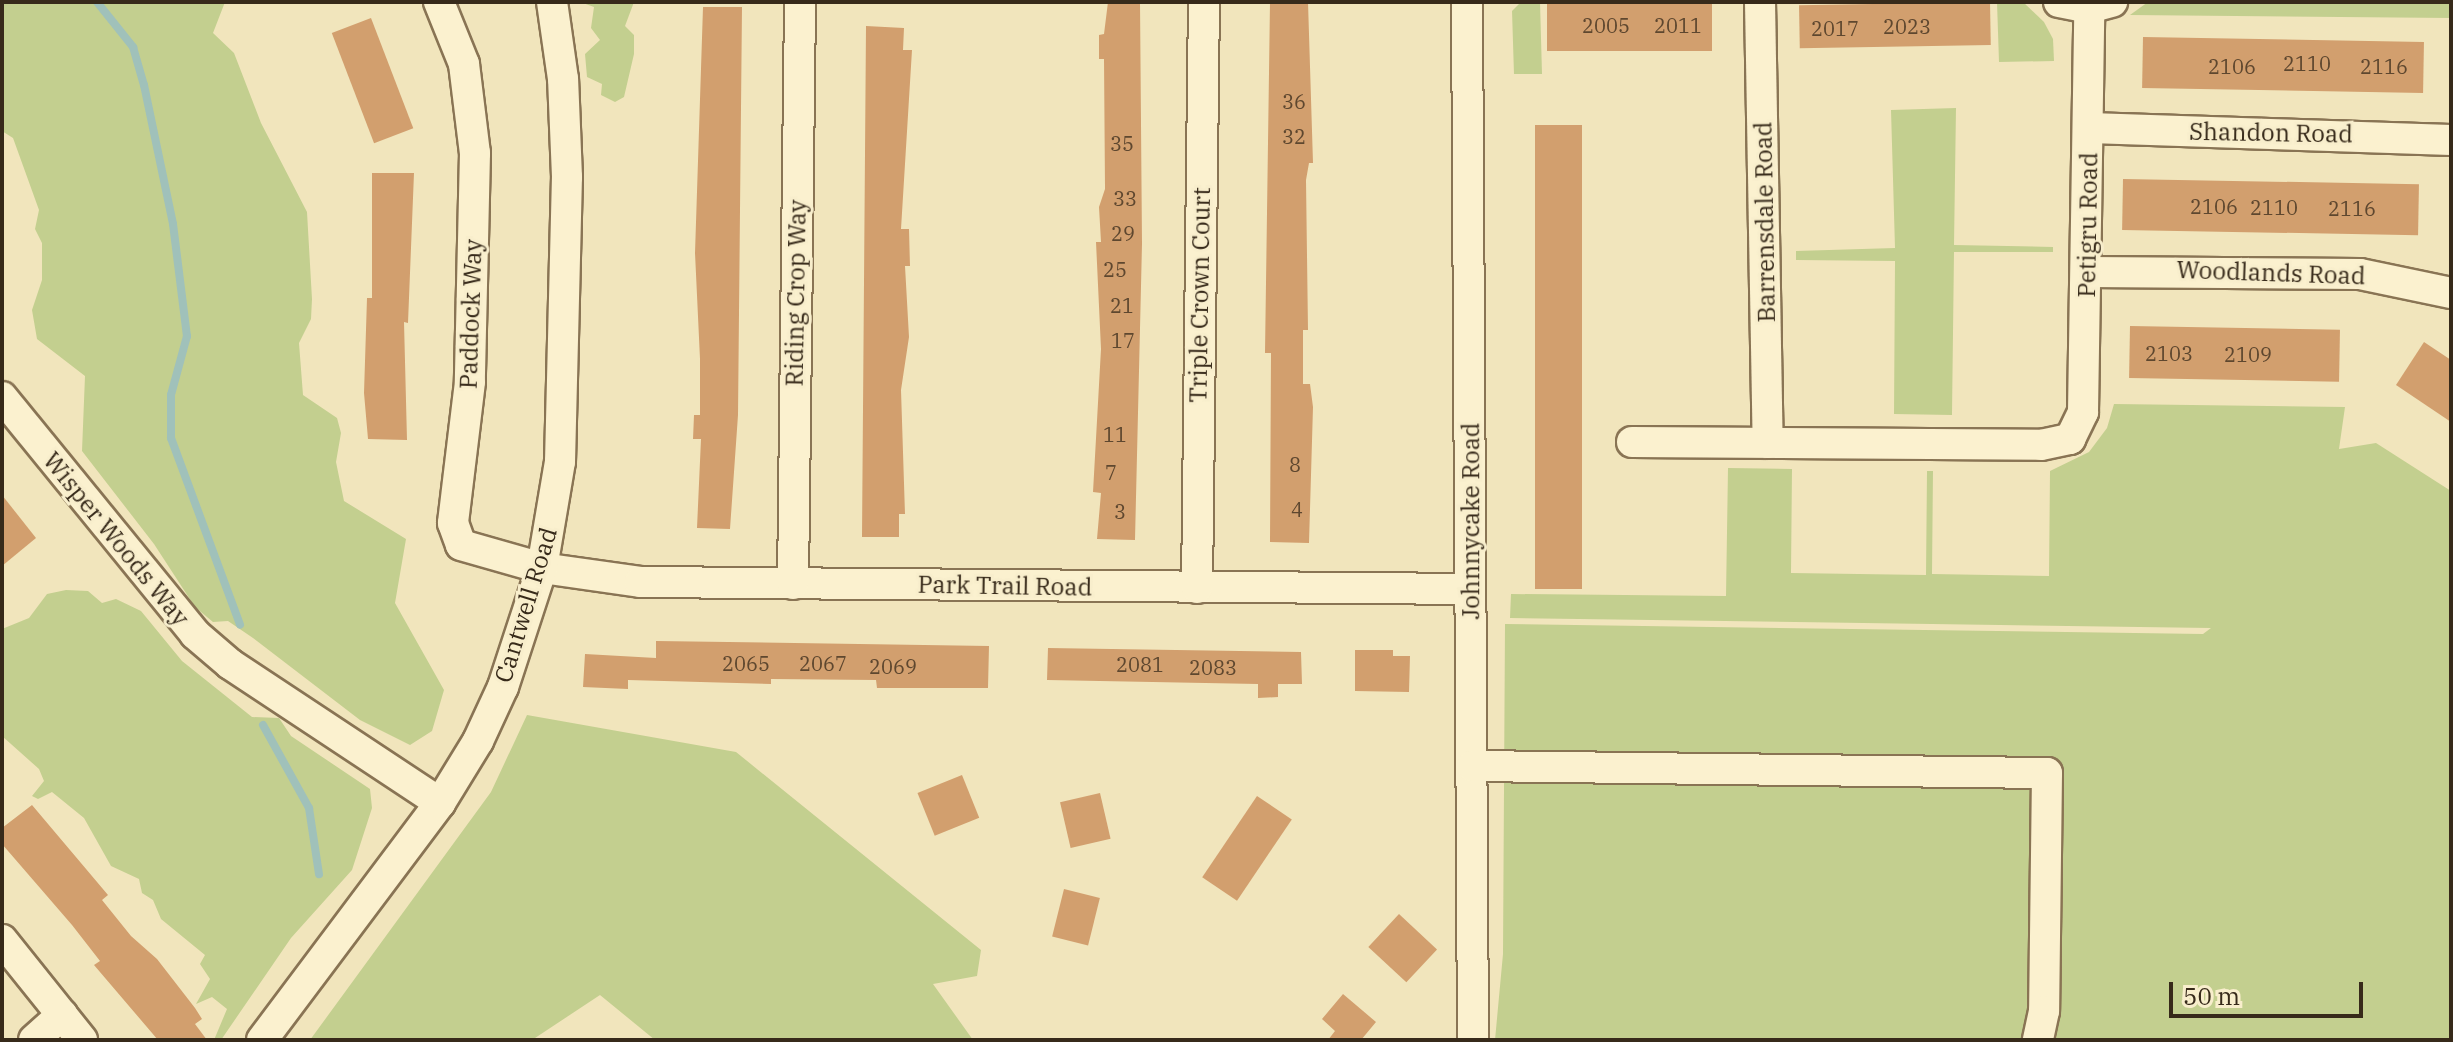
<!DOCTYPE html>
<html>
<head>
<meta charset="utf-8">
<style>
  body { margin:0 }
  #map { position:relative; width:2453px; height:1042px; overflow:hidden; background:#f1e5bc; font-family:"IBM Plex Serif",serif }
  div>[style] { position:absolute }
  .green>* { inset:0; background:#c3cf8f }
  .stream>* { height:8px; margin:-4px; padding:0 4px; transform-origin:4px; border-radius:4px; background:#a0c1ba }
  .building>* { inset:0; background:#d29f6e; transform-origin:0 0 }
  .roads { filter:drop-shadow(2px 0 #897454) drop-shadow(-2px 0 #897454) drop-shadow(0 2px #897454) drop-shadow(0 -2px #897454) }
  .minor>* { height:30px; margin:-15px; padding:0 15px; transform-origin:15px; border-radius:15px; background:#fbf1cf }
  span { translate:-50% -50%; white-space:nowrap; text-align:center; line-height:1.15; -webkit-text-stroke:6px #f8eecc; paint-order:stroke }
  .number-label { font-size:20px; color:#5e472f }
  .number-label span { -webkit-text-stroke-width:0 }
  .street-label { font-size:24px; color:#372a1a }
  .frame { position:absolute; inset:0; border:4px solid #372a1a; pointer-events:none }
  .scale { position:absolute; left:2169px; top:982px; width:194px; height:36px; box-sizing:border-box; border:4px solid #372a1a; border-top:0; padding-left:10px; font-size:24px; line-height:28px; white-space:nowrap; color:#372a1a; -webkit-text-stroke:6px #f8eecc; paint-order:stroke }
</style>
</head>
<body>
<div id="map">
  <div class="green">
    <i style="clip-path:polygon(2px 2px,225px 2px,213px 33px,234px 53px,261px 123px,307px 212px,312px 299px,311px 319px,299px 343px,303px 395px,337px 418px,341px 433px,336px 462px,344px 501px,406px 539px,395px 603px,444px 690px,432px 731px,410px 745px,360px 720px,253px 638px,228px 621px,213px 622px,195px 607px,154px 544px,82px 451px,85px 376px,37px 339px,32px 310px,42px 280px,42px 243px,35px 229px,39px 210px,13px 138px,2px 131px)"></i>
    <i style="clip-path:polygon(580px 2px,634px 2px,625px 26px,634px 35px,634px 54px,624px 97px,615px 102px,601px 95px,602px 84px,587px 77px,585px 54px,600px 40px,591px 28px,594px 7px)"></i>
    <i style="clip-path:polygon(1521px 2px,1540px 2px,1542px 74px,1514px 74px,1512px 11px)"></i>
    <i style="clip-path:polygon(1997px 2px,2023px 2px,2044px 22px,2053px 39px,2054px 61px,1999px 62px)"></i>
    <i style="clip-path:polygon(2148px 2px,2451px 2px,2451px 18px,2130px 15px)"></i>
    <i style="clip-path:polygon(1956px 108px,1954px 245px,2053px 247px,2053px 252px,1954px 252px,1952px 415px,1894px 414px,1895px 261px,1796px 260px,1796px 251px,1895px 248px,1891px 110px)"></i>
    <i style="clip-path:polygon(2114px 404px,2345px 407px,2339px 449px,2376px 443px,2451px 491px,2451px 1040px,1495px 1040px,1503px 954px,1505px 624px,2203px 634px,2211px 628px,1510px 618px,1511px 594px,1726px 596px,1728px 468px,1792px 469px,1791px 573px,1926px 575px,1927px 471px,1933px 471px,1932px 574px,2049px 576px,2050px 471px,2089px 452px,2107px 428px)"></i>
    <i style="clip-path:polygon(66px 590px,88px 591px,102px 603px,116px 599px,141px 611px,182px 661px,252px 717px,279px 718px,291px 736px,370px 789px,372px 808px,352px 870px,291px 938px,221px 1040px,214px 1040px,227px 1009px,212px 997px,196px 1004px,210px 979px,200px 964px,205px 955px,161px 919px,153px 900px,142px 893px,139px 879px,111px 866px,84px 818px,52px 792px,38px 799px,32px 796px,44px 781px,39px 769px,2px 736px,2px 629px,29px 618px,47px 594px)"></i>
    <i style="clip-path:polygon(527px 715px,736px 752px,981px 950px,977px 976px,933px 984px,973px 1040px,655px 1040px,600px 995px,532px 1040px,310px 1040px,491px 792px)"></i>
  </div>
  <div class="stream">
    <i style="left:97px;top:2px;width:58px;rotate:51.3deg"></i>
    <i style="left:133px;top:47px;width:40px;rotate:74deg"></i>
    <i style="left:144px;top:85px;width:142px;rotate:78.2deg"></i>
    <i style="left:173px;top:224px;width:113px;rotate:82.9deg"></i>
    <i style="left:187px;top:336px;width:61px;rotate:105.2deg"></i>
    <i style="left:171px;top:395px;width:43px;rotate:90deg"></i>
    <i style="left:171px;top:438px;width:199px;rotate:69.7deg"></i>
    <i style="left:263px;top:725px;width:95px;rotate:61deg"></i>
    <i style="left:309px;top:808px;width:67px;rotate:81.4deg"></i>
  </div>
  <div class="building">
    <i style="clip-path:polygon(1108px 2px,1140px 2px,1142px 244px,1135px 540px,1097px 539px,1101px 493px,1093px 492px,1101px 349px,1096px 242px,1101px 242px,1099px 207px,1105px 189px,1104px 59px,1099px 59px,1099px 35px,1104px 34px)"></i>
    <i style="clip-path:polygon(1270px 2px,1308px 2px,1313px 163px,1309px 163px,1306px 180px,1308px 330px,1303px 330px,1303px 384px,1310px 384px,1313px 407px,1309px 543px,1270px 542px,1271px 353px,1265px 353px)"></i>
    <i style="left:1547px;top:2px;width:165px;height:49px"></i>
    <i style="left:1990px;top:2px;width:43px;height:191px;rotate:89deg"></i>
    <i style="clip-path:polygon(703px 7px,742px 7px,738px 415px,730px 529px,697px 528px,701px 439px,693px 439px,694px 415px,700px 415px,700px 359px,695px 253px)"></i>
    <i style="left:371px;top:18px;width:118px;height:42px;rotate:69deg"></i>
    <i style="clip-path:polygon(866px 26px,904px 28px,903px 50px,912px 50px,901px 229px,909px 229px,910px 266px,905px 266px,909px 337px,901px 390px,905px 514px,899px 514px,899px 537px,862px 537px)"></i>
    <i style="left:2143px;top:37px;width:281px;height:51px;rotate:1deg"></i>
    <i style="left:1535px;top:125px;width:47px;height:464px"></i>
    <i style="clip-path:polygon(372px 173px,414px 173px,408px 323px,404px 322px,407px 440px,368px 439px,364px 393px,367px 298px,372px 298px)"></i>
    <i style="left:2123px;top:179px;width:296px;height:51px;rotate:1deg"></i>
    <i style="left:2130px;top:326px;width:210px;height:52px;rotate:1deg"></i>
    <i style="clip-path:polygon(2424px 342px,2451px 360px,2451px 422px,2396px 385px)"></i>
    <i style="clip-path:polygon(2px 495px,36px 538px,2px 566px)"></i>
    <i style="clip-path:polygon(656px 641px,989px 646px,988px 688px,877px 688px,876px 680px,771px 679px,771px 684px,628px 680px,628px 689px,583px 687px,585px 654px,656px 658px)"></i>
    <i style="clip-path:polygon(1048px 648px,1301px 652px,1302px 684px,1278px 684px,1278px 697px,1258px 698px,1258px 684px,1047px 680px)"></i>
    <i style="clip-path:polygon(1355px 650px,1393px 650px,1393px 656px,1410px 656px,1409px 692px,1355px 691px)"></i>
    <i style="left:962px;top:775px;width:46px;height:48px;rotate:68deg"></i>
    <i style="left:1100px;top:793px;width:47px;height:41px;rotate:77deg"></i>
    <i style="left:1257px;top:796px;width:42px;height:98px;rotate:34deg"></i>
    <i style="clip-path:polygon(32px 805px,108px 895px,102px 900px,131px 936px,157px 959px,195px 1008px,202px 1019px,195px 1024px,207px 1040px,158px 1040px,94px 965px,100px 961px,72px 925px,2px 844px,2px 828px)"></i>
    <i style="left:1064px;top:889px;width:37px;height:49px;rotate:14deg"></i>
    <i style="left:1399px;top:914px;width:52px;height:45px;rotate:43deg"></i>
    <i style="clip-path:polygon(1343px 994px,1376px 1022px,1361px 1040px,1328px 1040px,1335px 1031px,1322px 1019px)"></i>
  </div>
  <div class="roads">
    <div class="minor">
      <i style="left:439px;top:2px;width:67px;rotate:68deg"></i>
      <i style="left:464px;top:64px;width:90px;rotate:83deg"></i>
      <i style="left:475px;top:153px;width:229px;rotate:91.3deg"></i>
      <i style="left:470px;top:382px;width:142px;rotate:96.9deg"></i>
      <i style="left:453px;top:523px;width:23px;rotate:70deg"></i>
      <i style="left:461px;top:545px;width:84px;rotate:15.9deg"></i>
      <i style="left:542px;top:568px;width:99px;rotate:8.1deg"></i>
      <i style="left:640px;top:582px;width:830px;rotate:0.48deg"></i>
      <i style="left:1467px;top:2px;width:1038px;rotate:89.67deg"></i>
      <i style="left:1760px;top:2px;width:441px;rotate:89deg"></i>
      <i style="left:2059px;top:2px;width:31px;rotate:11deg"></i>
      <i style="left:2089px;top:8px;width:24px;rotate:-15deg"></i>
      <i style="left:2090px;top:128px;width:361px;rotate:1.9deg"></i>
      <i style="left:2089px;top:272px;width:271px;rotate:0.4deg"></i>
      <i style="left:2360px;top:274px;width:93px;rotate:11.8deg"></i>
      <i style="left:2px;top:397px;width:306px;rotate:50.8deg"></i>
      <i style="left:195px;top:634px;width:46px;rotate:40.6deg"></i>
      <i style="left:230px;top:664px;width:252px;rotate:33.5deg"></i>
      <i style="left:1632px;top:442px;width:409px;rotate:0.4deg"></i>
      <i style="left:2041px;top:445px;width:30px;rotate:-12deg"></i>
      <i style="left:2070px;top:439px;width:30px;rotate:-64deg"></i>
      <i style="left:2083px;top:412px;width:404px;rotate:-89.1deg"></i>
      <i style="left:793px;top:584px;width:582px;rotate:-89.31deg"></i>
      <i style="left:1197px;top:588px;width:586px;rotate:-89.32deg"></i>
      <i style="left:1472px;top:766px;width:575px;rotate:0.7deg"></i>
      <i style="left:2047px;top:773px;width:238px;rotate:90.7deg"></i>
      <i style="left:2044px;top:1011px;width:30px;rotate:102deg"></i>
      <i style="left:2px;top:940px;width:128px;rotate:51.3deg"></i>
      <i style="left:34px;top:1040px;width:38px;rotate:-42deg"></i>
      <i style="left:262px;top:1040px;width:296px;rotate:-53.1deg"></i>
      <i style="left:440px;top:803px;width:73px;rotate:-58.5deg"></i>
      <i style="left:478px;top:741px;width:60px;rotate:-65.2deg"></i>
      <i style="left:503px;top:687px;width:125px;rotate:-71.9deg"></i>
      <i style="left:542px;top:568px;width:108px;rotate:-80.4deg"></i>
      <i style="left:560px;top:462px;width:285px;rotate:-88.6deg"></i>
      <i style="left:567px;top:177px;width:98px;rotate:-92.3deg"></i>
      <i style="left:563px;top:79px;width:78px;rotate:-98.1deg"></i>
    </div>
  </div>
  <div class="number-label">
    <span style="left:1606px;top:25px">2005</span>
    <span style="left:1678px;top:25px">2011</span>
    <span style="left:1907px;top:26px">2023</span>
    <span style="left:1835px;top:28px">2017</span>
    <span style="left:2307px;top:63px">2110</span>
    <span style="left:2232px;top:66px">2106</span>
    <span style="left:2384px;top:66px">2116</span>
    <span style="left:1294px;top:101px">36</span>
    <span style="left:1294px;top:136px">32</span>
    <span style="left:1122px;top:143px">35</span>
    <span style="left:1125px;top:198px">33</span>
    <span style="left:2214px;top:206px">2106</span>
    <span style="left:2274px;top:207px">2110</span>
    <span style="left:2352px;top:208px">2116</span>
    <span style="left:1123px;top:233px">29</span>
    <span style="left:1115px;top:269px">25</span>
    <span style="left:1122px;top:305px">21</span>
    <span style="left:1123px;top:340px">17</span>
    <span style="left:2169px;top:353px">2103</span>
    <span style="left:2248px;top:354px">2109</span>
    <span style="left:1115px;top:434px">11</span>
    <span style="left:1295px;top:464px">8</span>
    <span style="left:1111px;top:472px">7</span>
    <span style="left:1297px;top:509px">4</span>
    <span style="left:1120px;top:511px">3</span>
    <span style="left:746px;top:663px">2065</span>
    <span style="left:823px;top:663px">2067</span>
    <span style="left:1140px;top:664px">2081</span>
    <span style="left:893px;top:666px">2069</span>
    <span style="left:1213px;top:667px">2083</span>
  </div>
  <div class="street-label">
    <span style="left:2271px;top:133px;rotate:1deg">Shandon Road</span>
    <span style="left:1765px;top:222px;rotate:-91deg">Barrensdale Road</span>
    <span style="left:2088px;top:225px;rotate:-89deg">Petigru Road</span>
    <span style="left:2271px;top:273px;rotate:2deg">Woodlands Road</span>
    <span style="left:796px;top:293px;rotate:-89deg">Riding Crop Way</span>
    <span style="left:1200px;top:295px;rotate:-89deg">Triple Crown Court</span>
    <span style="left:471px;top:314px;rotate:-88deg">Paddock Way</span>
    <span style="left:1471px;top:521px;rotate:-90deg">Johnnycake Road</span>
    <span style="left:116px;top:539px;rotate:51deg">Wisper Woods Way</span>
    <span style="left:1005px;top:586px;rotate:1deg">Park Trail Road</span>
    <span style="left:526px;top:605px;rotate:-73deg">Cantwell Road</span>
  </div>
  <div class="frame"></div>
  <div class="scale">50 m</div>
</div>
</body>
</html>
